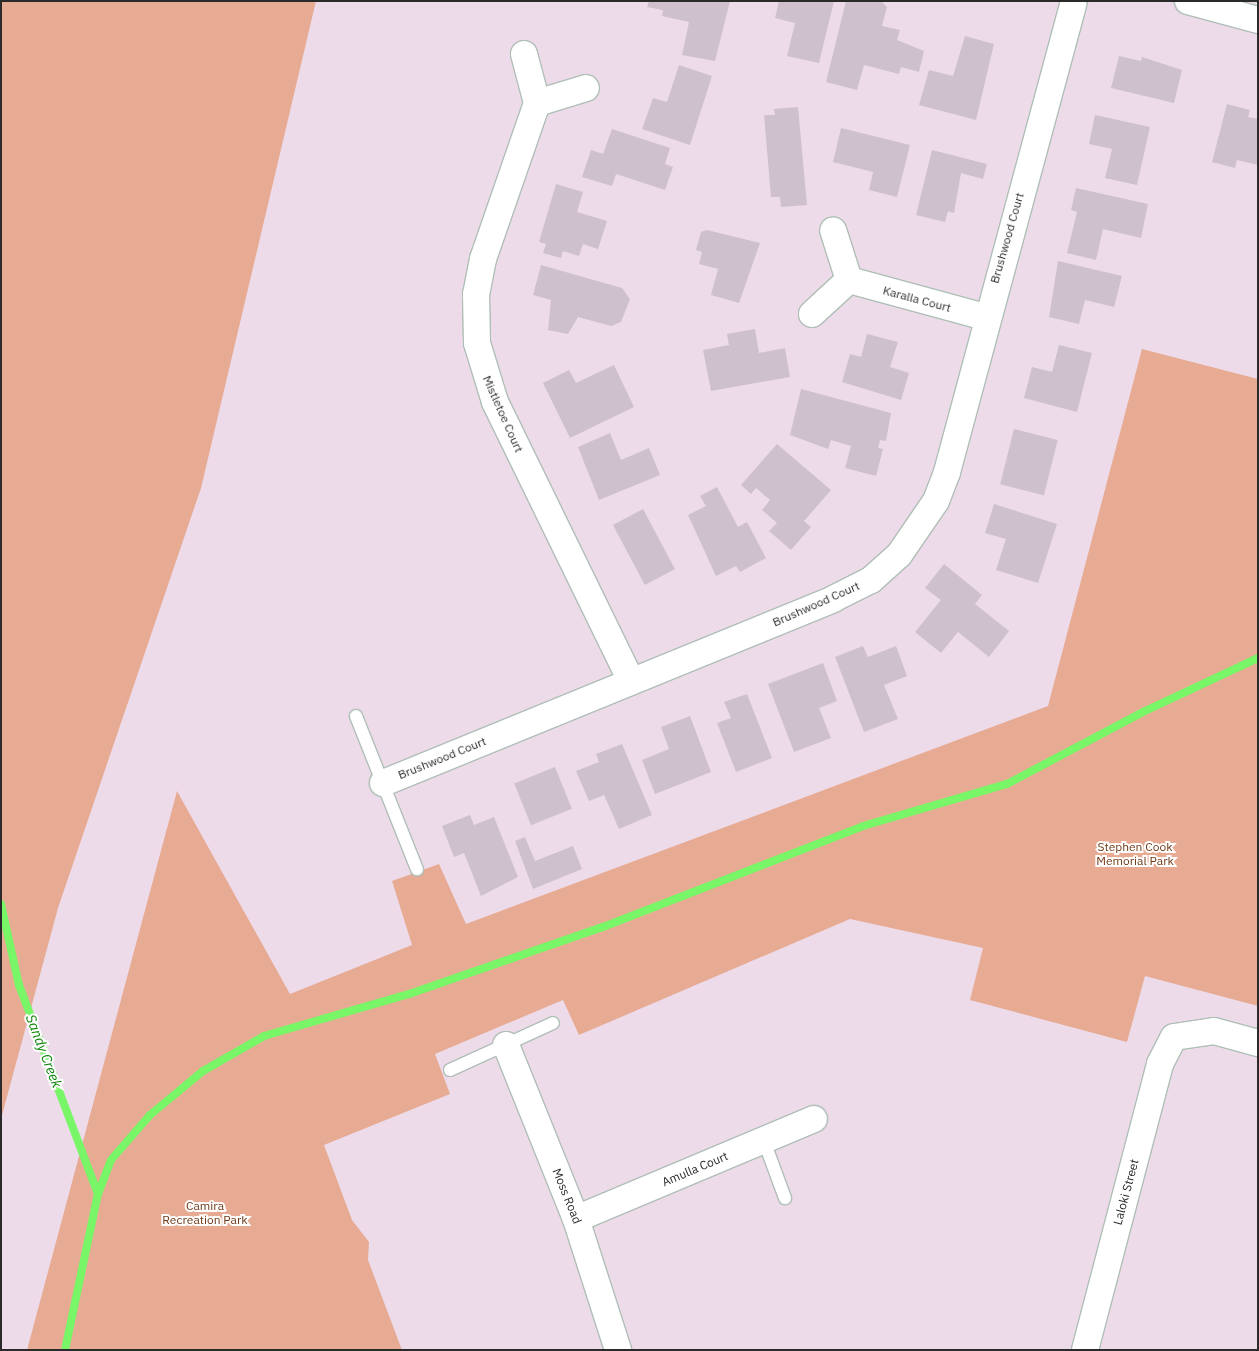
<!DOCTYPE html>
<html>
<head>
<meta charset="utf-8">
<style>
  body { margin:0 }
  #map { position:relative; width:1259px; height:1351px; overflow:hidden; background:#eddbea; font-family:"IBM Plex Sans",sans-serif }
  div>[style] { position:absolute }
  .green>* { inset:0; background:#e7ab94 }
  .stream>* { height:8px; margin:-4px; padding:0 4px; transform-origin:4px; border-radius:4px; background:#79f668 }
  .building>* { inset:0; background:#cec0cc; transform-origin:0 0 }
  .roads { filter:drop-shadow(1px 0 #afbfb6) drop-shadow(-1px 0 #afbfb6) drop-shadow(0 1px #afbfb6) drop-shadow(0 -1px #afbfb6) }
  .service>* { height:12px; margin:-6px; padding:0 6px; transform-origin:6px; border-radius:6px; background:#fff }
  .minor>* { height:26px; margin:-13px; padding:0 13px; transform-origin:13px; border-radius:13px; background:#fff }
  span { translate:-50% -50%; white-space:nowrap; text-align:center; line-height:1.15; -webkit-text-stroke:4px #fff; paint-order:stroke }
  .street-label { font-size:12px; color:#2a2a2a }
  .park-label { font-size:12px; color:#6c3816 }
  .water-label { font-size:14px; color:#0d8607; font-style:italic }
  .frame { position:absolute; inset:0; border:2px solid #2a2a2a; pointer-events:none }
</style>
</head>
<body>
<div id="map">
  <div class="green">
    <i style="clip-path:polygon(1px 1px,316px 1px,201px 488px,58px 908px,1px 1119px)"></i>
    <i style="clip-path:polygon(1142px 349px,1258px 379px,1258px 1006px,1145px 976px,1127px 1042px,970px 1000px,983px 948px,850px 919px,579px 1035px,563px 1000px,435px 1054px,450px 1094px,324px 1145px,352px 1220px,369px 1242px,368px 1260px,402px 1350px,27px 1350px,177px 791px,290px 994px,412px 945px,392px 881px,439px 864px,466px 924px,1048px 706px)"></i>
  </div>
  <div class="stream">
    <i style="left:1px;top:904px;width:83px;rotate:77.5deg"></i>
    <i style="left:19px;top:985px;width:223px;rotate:69.3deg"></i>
    <i style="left:65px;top:1350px;width:159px;rotate:-78.1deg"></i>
    <i style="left:98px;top:1194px;width:36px;rotate:-69deg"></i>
    <i style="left:111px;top:1160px;width:60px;rotate:-49.1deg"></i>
    <i style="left:150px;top:1115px;width:69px;rotate:-39.7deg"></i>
    <i style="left:203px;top:1071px;width:70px;rotate:-29.8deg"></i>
    <i style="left:264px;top:1036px;width:154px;rotate:-16.2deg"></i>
    <i style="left:412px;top:993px;width:202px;rotate:-19.1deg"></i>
    <i style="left:603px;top:927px;width:279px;rotate:-21.2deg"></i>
    <i style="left:863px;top:826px;width:150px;rotate:-16.3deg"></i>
    <i style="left:1007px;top:784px;width:156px;rotate:-27.9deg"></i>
    <i style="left:1145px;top:711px;width:125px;rotate:-25.1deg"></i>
  </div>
  <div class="building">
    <i style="clip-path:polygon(649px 1px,730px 1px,715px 61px,682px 55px,689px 22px,662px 16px,663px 10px,647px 7px)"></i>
    <i style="clip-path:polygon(779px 1px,834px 1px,819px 63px,787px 56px,795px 23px,775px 18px)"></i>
    <i style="clip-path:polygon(846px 1px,881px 1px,887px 7px,882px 26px,900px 30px,897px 40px,924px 51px,919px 72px,901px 67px,899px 74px,864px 65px,857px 90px,826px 82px)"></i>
    <i style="clip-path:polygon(965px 36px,994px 44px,976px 120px,919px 105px,929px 70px,953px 76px)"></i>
    <i style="clip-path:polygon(1119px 56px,1141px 61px,1142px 57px,1182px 70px,1174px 103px,1111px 88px)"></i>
    <i style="clip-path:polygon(679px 65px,712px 76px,690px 145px,642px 129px,653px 98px,667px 102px)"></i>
    <i style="clip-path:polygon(1227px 104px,1250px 110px,1248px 117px,1258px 119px,1258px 165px,1237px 160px,1235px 168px,1212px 162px)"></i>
    <i style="clip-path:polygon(798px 107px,807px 205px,781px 207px,780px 197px,771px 197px,764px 115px,775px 115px,774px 109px)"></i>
    <i style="clip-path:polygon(1095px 115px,1150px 127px,1137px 185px,1105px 178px,1112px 149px,1089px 144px)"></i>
    <i style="clip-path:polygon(841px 128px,910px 145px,897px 197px,869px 190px,873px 172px,833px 162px)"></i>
    <i style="clip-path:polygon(612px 129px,670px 148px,665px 164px,673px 167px,665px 190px,616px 174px,612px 186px,582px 177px,591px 150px,603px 154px)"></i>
    <i style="clip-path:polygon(932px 150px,987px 164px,983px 179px,961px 173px,954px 213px,948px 211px,945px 222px,916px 215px)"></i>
    <i style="clip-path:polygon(556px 184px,583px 192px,577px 212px,607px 221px,598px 249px,583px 244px,579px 256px,563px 251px,561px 258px,543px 253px,546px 244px,539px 242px)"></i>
    <i style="clip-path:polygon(1076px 188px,1148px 204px,1141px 238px,1103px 229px,1096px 260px,1067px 253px,1077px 212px,1071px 210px)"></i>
    <i style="clip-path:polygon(707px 230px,760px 243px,739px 303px,711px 295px,718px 269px,699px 264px,702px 252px,696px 250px,701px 232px)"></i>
    <i style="clip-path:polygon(1058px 261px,1122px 276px,1114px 307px,1085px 300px,1079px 324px,1049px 317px)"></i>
    <i style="clip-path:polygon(541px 265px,622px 288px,630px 299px,621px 322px,611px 326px,578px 317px,568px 334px,548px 330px,551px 300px,533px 295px)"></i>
    <i style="clip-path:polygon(755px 329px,759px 353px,785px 348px,790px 377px,711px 391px,703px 350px,729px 345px,727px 334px)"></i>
    <i style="clip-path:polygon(867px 334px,898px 342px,890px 367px,909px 373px,901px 400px,842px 382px,850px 354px,861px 357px)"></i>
    <i style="clip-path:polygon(1059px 345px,1092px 353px,1077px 412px,1024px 398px,1032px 367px,1052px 372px)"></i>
    <i style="clip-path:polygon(614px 365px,634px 407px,570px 438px,543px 383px,569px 370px,576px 383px)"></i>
    <i style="clip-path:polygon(801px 389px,891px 413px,886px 441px,880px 440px,878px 448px,883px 449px,876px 476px,845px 468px,851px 446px,831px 440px,828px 449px,790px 435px)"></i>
    <i style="left:1014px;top:429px;width:45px;height:57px;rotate:14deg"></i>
    <i style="clip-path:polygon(610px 433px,621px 460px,649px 448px,660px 475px,599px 500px,578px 447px)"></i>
    <i style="clip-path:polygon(777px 444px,831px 490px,804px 521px,811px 527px,791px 550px,769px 531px,777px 523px,762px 510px,770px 500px,756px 488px,751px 494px,741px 485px)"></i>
    <i style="clip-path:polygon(717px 487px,738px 527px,747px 522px,766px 558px,740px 572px,736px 566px,716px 576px,688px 515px,706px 506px,700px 496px)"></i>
    <i style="clip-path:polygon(994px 504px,1057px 524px,1038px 583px,996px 570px,1006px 539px,985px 533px)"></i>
    <i style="left:643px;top:509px;width:68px;height:34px;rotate:62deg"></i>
    <i style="clip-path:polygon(944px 564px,982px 595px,975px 604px,1009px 631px,989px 657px,958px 632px,941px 653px,915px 632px,941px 600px,925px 588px)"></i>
    <i style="clip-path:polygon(863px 646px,868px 657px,896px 646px,907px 676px,884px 685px,898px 719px,864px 732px,835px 657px)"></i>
    <i style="clip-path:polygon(823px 663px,837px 701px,819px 708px,831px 738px,794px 752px,768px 684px)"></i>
    <i style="clip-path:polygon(747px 694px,772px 758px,736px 772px,717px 723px,731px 718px,724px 702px)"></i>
    <i style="clip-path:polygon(690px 716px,711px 772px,655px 794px,642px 760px,669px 749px,661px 727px)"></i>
    <i style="clip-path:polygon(622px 744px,652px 815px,619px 829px,604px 795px,589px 801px,576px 771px,599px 762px,596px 754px)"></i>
    <i style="left:555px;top:767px;width:45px;height:44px;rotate:68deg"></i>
    <i style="clip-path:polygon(470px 815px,474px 825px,494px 817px,518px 877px,481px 896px,464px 853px,454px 857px,442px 826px)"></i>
    <i style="clip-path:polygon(525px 837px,535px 861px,573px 846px,582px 869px,533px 889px,515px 841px)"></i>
  </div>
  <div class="roads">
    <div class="service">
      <i style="left:356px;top:716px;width:165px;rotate:68.3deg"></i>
      <i style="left:450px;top:1070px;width:113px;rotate:-24.5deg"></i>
      <i style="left:764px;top:1141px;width:61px;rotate:69.8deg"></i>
    </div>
    <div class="minor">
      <i style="left:1188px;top:1px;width:73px;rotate:15.2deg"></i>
      <i style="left:524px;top:54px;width:51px;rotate:75.1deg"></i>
      <i style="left:537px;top:103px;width:51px;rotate:-17deg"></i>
      <i style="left:537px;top:103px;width:165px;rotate:109.1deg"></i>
      <i style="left:483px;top:259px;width:36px;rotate:101deg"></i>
      <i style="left:476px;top:294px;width:49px;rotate:88.8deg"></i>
      <i style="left:477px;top:343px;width:62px;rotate:73deg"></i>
      <i style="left:495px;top:402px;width:310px;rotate:64deg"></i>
      <i style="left:849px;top:280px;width:141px;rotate:15.2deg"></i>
      <i style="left:812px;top:314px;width:50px;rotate:-42.6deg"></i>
      <i style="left:849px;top:280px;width:52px;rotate:-107.7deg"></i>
      <i style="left:383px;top:783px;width:486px;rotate:-22.2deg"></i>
      <i style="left:833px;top:599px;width:42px;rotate:-26.6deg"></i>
      <i style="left:871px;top:580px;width:38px;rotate:-42deg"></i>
      <i style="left:899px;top:555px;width:65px;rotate:-55.6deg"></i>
      <i style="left:936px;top:501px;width:31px;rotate:-69deg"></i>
      <i style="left:947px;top:472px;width:485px;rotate:-74.9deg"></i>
      <i style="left:506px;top:1045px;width:188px;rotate:68.1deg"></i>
      <i style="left:576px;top:1219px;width:138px;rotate:72.2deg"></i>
      <i style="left:576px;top:1219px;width:258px;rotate:-22.8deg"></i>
      <i style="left:1085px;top:1350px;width:296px;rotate:-75.3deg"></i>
      <i style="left:1160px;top:1064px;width:30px;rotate:-63deg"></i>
      <i style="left:1174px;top:1037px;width:40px;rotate:-8.5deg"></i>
      <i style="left:1214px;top:1031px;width:46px;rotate:15.3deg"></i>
    </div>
  </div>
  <div class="street-label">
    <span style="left:1007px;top:238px;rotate:-74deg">Brushwood Court</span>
    <span style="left:917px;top:299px;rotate:15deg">Karalla Court</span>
    <span style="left:503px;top:414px;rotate:66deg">Mistletoe Court</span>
    <span style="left:816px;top:604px;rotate:-24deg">Brushwood Court</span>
    <span style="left:442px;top:758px;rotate:-22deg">Brushwood Court</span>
    <span style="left:695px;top:1169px;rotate:-23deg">Amulla Court</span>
    <span style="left:1126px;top:1192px;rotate:-75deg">Laloki Street</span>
    <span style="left:567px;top:1196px;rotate:68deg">Moss Road</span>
  </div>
  <div class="park-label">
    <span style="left:1135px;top:854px">Stephen Cook<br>Memorial Park</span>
    <span style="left:205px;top:1213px">Camira<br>Recreation Park</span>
  </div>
  <div class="water-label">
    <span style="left:44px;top:1051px;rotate:69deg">Sandy Creek</span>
  </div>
  <div class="frame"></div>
</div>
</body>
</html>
